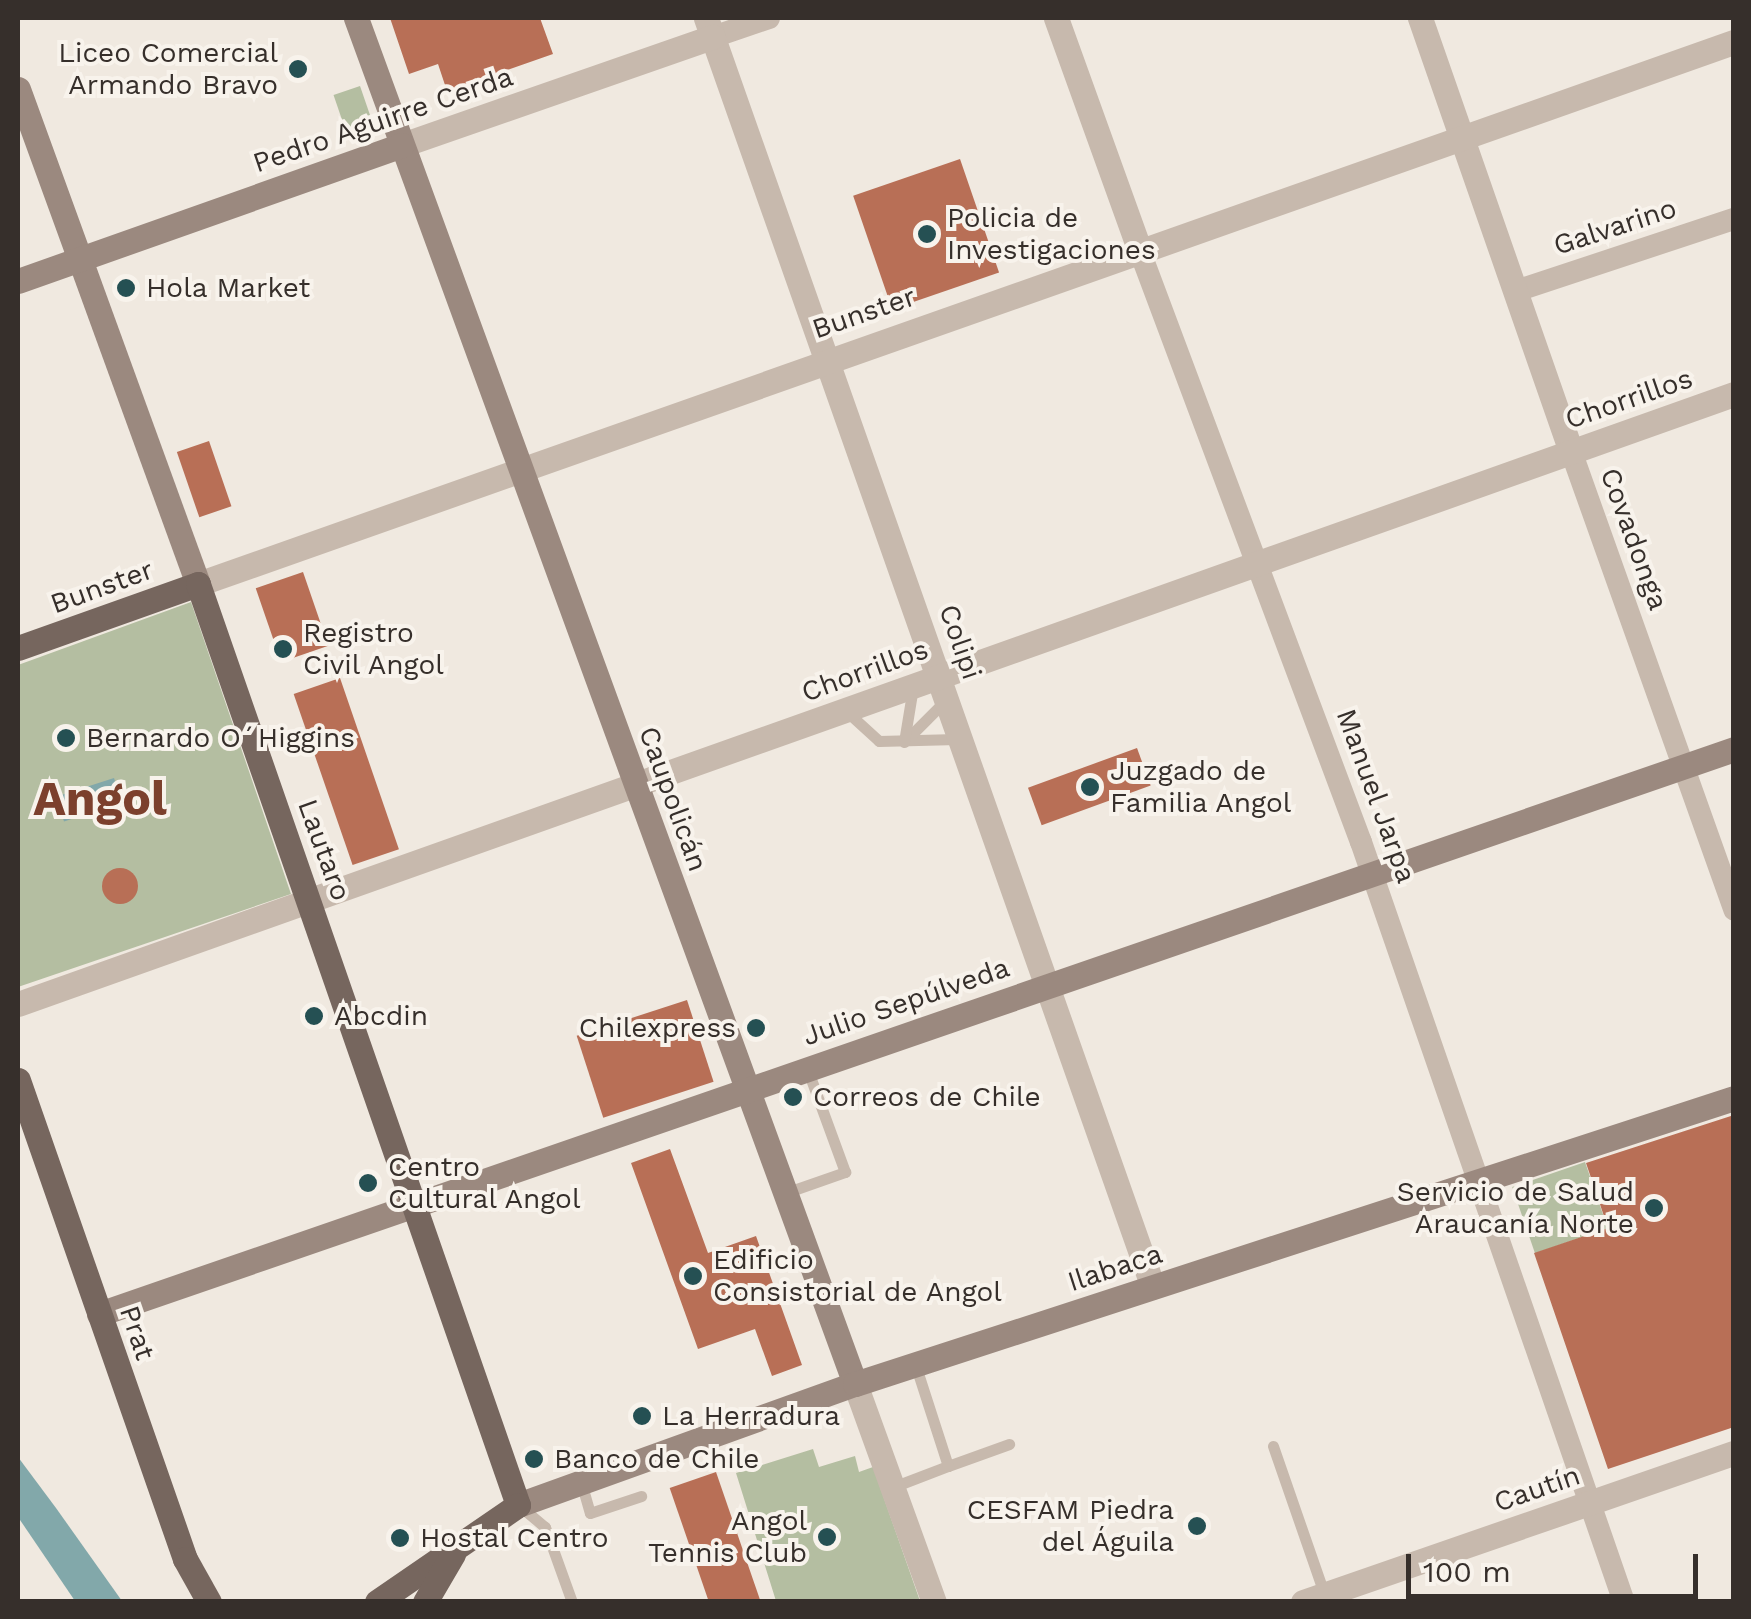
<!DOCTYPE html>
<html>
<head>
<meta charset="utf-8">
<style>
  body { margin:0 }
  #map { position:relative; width:1751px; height:1619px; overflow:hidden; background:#f0e9e0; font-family:"Work Sans",sans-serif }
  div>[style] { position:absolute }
  .green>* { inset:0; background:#b4bea1; transform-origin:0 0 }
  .water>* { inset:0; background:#82a8aa; transform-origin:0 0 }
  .building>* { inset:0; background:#b86f56; transform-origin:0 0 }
  .round { border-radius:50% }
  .service>* { height:11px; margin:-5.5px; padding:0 5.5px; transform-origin:5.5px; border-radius:5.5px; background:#c7b9ad }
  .minor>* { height:22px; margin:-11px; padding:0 11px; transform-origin:11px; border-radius:11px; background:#c7b9ad }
  .tertiary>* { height:25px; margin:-12.5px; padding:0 12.5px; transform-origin:12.5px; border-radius:12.5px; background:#c7b9ad }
  .secondary>* { height:25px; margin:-12.5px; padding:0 12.5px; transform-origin:12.5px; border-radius:12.5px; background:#9b897f }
  .primary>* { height:25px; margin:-12.5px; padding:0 12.5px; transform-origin:12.5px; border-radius:12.5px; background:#76665e }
  .dots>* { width:28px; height:28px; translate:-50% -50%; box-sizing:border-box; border:5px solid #f8f3ec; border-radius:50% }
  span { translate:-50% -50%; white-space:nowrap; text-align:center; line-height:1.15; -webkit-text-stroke:8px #f8f3ec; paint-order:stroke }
  .poi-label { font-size:28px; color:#362f2b }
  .right { translate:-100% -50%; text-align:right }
  .left { translate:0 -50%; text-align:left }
  .street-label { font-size:28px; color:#362f2b }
  .town-label { font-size:48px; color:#7c402d; font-weight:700 }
  .frame { position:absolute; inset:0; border:20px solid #362f2b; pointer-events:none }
  .scale { position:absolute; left:1406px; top:1554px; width:292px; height:45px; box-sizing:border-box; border:5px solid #362f2b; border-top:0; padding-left:12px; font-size:30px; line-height:35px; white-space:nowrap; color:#362f2b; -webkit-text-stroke:8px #f8f3ec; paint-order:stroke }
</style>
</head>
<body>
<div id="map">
  <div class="green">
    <i style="left:360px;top:86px;width:36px;height:28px;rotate:71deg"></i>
    <i style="clip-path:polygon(191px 602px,291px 894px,18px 987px,18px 665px)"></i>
    <i style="left:1585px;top:1162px;width:70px;height:77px;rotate:71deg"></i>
    <i style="clip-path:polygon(813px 1449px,819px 1467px,855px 1456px,859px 1472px,873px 1467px,920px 1601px,776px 1601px,736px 1473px)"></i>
  </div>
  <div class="water">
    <i style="left:114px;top:778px;width:26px;height:61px;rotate:72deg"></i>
    <i style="clip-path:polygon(18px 1457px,56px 1508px,122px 1601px,75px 1601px,18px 1517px)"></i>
  </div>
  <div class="building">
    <i style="clip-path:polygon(390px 18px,540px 18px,553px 54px,447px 91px,438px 64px,409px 74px)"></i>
    <i style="left:960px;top:159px;width:120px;height:113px;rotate:71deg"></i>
    <i style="left:209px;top:441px;width:69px;height:34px;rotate:71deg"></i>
    <i style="left:303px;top:572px;width:78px;height:50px;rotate:71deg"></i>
    <i style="left:340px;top:678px;width:181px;height:49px;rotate:71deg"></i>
    <i style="left:1137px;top:748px;width:40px;height:116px;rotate:70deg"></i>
    <i class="round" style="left:102px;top:868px;width:36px;height:36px"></i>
    <i style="left:687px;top:1000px;width:86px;height:116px;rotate:72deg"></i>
    <i style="clip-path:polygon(1734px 1115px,1734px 1427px,1608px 1469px,1534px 1253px,1608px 1228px,1586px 1163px)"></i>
    <i style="clip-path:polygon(670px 1149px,708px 1253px,756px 1236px,802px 1365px,772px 1376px,755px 1329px,698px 1349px,631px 1163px)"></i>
    <i style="left:716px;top:1472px;width:137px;height:49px;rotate:71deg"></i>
  </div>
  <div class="service">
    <i style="left:845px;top:710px;width:46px;rotate:42.4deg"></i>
    <i style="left:879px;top:741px;width:78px;rotate:-1.5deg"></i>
    <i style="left:907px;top:739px;width:57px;rotate:-45deg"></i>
    <i style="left:904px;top:742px;width:56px;rotate:-80.7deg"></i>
    <i style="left:785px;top:1193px;width:64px;rotate:-19.3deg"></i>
    <i style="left:845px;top:1172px;width:111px;rotate:-110.1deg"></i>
    <i style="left:1273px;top:1446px;width:156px;rotate:70.9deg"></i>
    <i style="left:948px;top:1466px;width:65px;rotate:-19.8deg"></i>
    <i style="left:581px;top:1482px;width:32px;rotate:74deg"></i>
    <i style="left:590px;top:1513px;width:54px;rotate:-18.4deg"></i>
    <i style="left:893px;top:1487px;width:59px;rotate:-20.9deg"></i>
    <i style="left:948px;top:1466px;width:107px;rotate:-107.9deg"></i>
    <i style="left:521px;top:1507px;width:31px;rotate:40deg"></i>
    <i style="left:545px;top:1527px;width:80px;rotate:70.2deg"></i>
  </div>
  <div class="minor">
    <i style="left:713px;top:37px;width:59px;rotate:-18.7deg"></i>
    <i style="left:1139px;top:249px;width:633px;rotate:69.48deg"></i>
    <i style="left:1361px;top:842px;width:804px;rotate:70.91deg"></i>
    <i style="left:1516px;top:291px;width:230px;rotate:-18.3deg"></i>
    <i style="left:1571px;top:451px;width:487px;rotate:70.4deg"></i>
  </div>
  <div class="tertiary">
    <i style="left:706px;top:18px;width:1345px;rotate:70.6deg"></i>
    <i style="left:1056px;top:18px;width:245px;rotate:70.2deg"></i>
    <i style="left:1420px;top:18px;width:459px;rotate:70.8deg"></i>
    <i style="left:402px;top:145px;width:329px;rotate:-19.2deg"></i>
    <i style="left:198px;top:584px;width:1629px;rotate:-19.44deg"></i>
    <i style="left:18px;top:1004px;width:1821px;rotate:-19.57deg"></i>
    <i style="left:855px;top:1384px;width:232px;rotate:70.1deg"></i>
    <i style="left:1303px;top:1602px;width:456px;rotate:-19.1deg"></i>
  </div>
  <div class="secondary">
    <i style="left:356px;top:18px;width:1454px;rotate:69.93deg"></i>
    <i style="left:18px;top:89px;width:527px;rotate:70.02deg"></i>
    <i style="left:18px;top:281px;width:407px;rotate:-19.5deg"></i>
    <i style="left:99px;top:1314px;width:1730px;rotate:-19.06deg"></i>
    <i style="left:518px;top:1505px;width:358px;rotate:-19.8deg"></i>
    <i style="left:855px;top:1384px;width:924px;rotate:-18.02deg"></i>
  </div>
  <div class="primary">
    <i style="left:18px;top:648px;width:191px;rotate:-19.6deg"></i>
    <i style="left:198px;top:584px;width:975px;rotate:70.84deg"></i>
    <i style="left:518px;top:1505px;width:171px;rotate:145.5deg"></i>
    <i style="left:18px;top:1080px;width:507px;rotate:70.78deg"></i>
    <i style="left:185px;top:1559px;width:49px;rotate:60.8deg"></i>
    <i style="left:425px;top:1602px;width:56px;rotate:-59.7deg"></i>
  </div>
  <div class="dots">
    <i style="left:298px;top:69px;background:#255053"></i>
    <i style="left:927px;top:234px;background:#255053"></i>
    <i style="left:126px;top:288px;background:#255053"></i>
    <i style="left:283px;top:649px;background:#255053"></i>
    <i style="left:66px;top:738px;background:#255053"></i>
    <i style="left:1090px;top:787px;background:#255053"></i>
    <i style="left:314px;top:1016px;background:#255053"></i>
    <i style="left:756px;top:1028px;background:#255053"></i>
    <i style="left:793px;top:1097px;background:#255053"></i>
    <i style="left:368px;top:1183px;background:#255053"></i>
    <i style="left:1654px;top:1208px;background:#255053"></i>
    <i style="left:693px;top:1276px;background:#255053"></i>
    <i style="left:642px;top:1416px;background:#255053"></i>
    <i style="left:534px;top:1459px;background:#255053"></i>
    <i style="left:1197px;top:1526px;background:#255053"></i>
    <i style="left:827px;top:1537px;background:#255053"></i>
    <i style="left:400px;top:1538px;background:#255053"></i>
  </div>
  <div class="poi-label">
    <span class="right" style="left:278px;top:69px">Liceo Comercial<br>Armando Bravo</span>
    <span class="left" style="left:947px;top:234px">Policia de<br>Investigaciones</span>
    <span class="left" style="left:146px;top:288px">Hola Market</span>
    <span class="left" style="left:303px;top:649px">Registro<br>Civil Angol</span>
    <span class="left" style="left:86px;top:738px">Bernardo O´Higgins</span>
    <span class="left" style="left:1110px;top:787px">Juzgado de<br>Familia Angol</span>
    <span class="left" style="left:334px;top:1016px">Abcdin</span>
    <span class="right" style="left:736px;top:1028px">Chilexpress</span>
    <span class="left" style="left:813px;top:1097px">Correos de Chile</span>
    <span class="left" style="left:388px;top:1183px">Centro<br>Cultural Angol</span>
    <span class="right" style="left:1634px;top:1208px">Servicio de Salud<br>Araucanía Norte</span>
    <span class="left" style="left:713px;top:1276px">Edificio<br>Consistorial de Angol</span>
    <span class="left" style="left:662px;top:1416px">La Herradura</span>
    <span class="left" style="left:554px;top:1459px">Banco de Chile</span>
    <span class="right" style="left:1174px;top:1526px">CESFAM Piedra<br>del Águila</span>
    <span class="right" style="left:807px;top:1537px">Angol<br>Tennis Club</span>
    <span class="left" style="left:420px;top:1538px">Hostal Centro</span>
  </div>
  <div class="street-label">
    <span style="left:383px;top:120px;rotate:-19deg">Pedro Aguirre Cerda</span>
    <span style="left:1615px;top:227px;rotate:-18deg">Galvarino</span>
    <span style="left:864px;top:313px;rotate:-19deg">Bunster</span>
    <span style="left:1629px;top:399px;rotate:-19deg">Chorrillos</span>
    <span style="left:1634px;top:539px;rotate:70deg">Covadonga</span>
    <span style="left:102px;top:587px;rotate:-20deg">Bunster</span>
    <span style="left:960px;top:642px;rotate:71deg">Colipi</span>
    <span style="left:865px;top:671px;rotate:-20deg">Chorrillos</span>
    <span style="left:1376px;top:796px;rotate:70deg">Manuel Jarpa</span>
    <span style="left:673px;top:799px;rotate:70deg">Caupolicán</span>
    <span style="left:324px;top:850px;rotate:70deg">Lautaro</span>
    <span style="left:906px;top:1002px;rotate:-19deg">Julio Sepúlveda</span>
    <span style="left:1115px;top:1268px;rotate:-18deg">Ilabaca</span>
    <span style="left:137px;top:1333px;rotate:71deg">Prat</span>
    <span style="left:1537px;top:1489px;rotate:-19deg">Cautín</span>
  </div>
  <div class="town-label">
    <span style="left:100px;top:799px">Angol</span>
  </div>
  <div class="frame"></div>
  <div class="scale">100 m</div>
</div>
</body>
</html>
